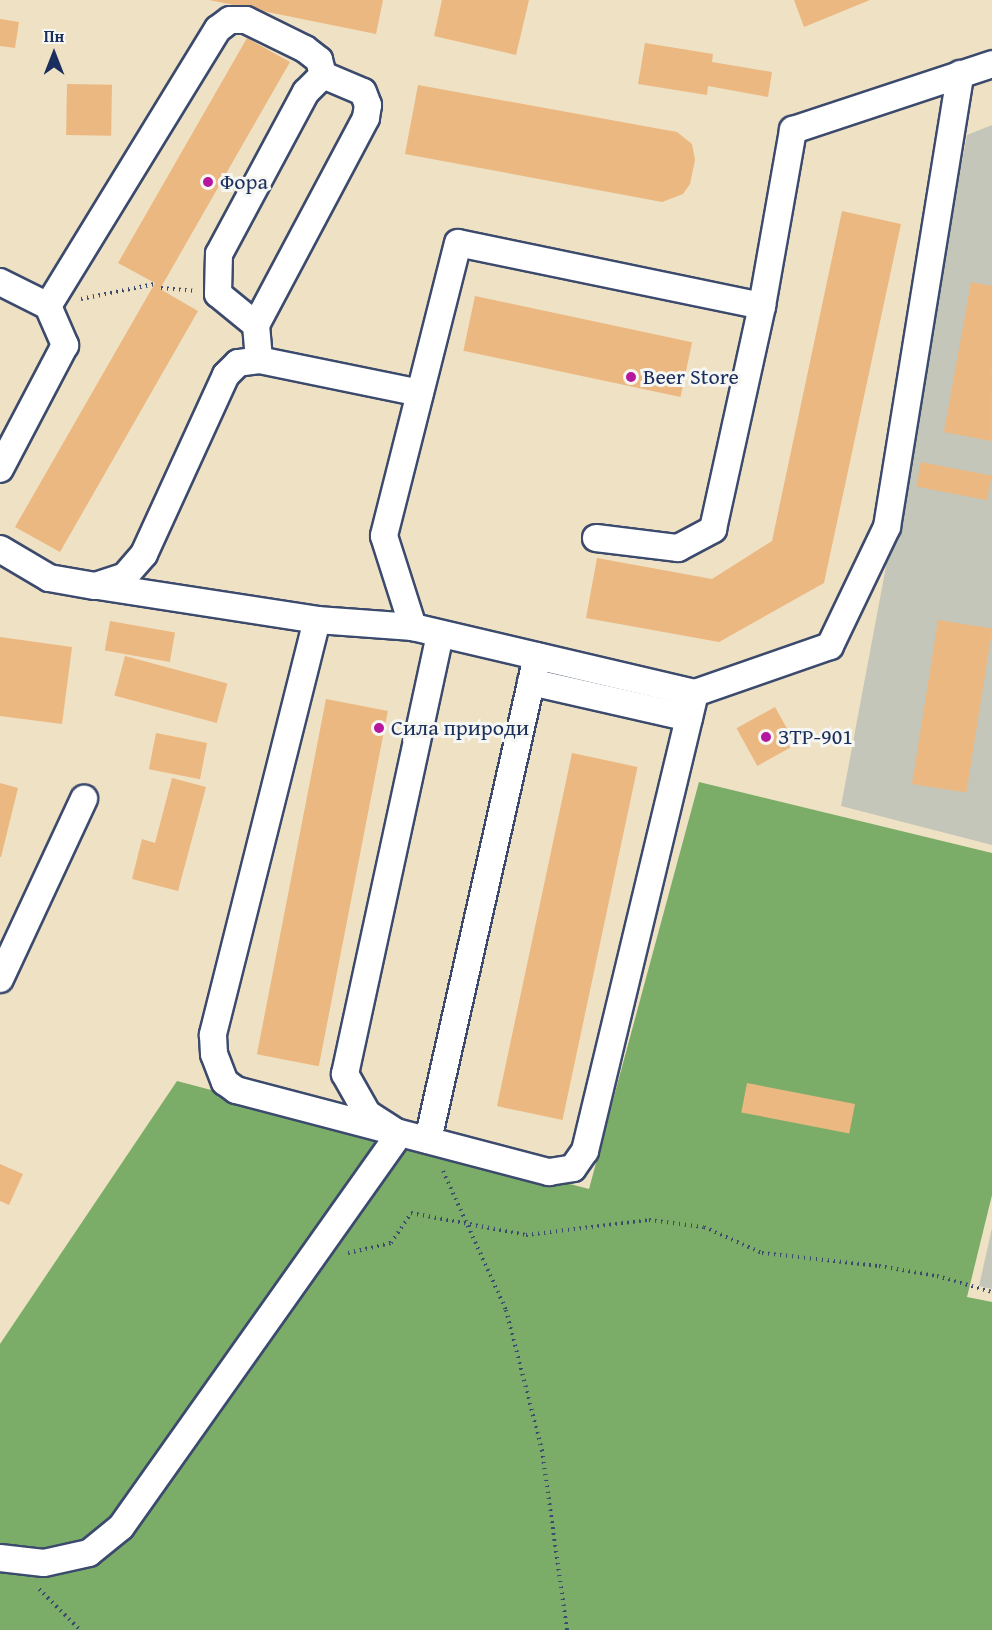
<!DOCTYPE html>
<html>
<head>
<meta charset="utf-8">
<style>
  body { margin:0 }
  #map { position:relative; width:992px; height:1630px; overflow:hidden; background:#efe1c4; font-family:"Gentium Book Plus",serif }
  div>[style] { position:absolute }
  .industrial>* { inset:0; background:#c3c6b9 }
  .forest>* { inset:0; background:#7bad68 }
  .building>* { inset:0; background:#ecb881; transform-origin:0 0 }
  .path>* { height:4px; margin-top:-2px; transform-origin:0; background:repeating-linear-gradient(90deg,#3b4a6d 0 1.5px,transparent 0 6px) }
  .roads { filter:drop-shadow(2px 0 #3b4a6d) drop-shadow(-2px 0 #3b4a6d) drop-shadow(0 2px #3b4a6d) drop-shadow(0 -2px #3b4a6d) }
  .minor>* { height:26px; margin:-13px; padding:0 13px; transform-origin:13px; border-radius:13px; background:#fff }
  .dots>* { width:16px; height:16px; translate:-50% -50%; box-sizing:border-box; border:3px solid #f6f6f2; border-radius:50% }
  span { translate:-50% -50%; white-space:nowrap; text-align:center; line-height:1.15; -webkit-text-stroke:6px #f6f6f2; paint-order:stroke }
  .poi-label { font-size:22px; color:#1b2f5e }
  .left { translate:0 -50%; text-align:left }
  .north { position:absolute; left:24px; top:24px; width:60px; height:60px; -webkit-text-stroke:4px #f6f6f2; paint-order:stroke; rotate:0deg; font-size:16px; font-weight:700; line-height:24px; text-align:center; color:#1b2f5e }
  .north::after { content:''; display:block; margin:auto; width:21px; height:27px; background:#1b2f5e; clip-path:polygon(50% 0,100% 100%,50% 72%,0 100%) }
</style>
</head>
<body>
<div id="map">
  <div class="industrial">
    <i style="clip-path:polygon(992px 125px,992px 845px,841px 806px,967px 135px)"></i>
    <i style="clip-path:polygon(992px 1228px,992px 1289px,979px 1286px)"></i>
  </div>
  <div class="forest">
    <i style="clip-path:polygon(699px 782px,992px 853px,992px 1195px,967px 1297px,992px 1302px,992px 1630px,0 1630px,0 1344px,177px 1081px,589px 1189px)"></i>
  </div>
  <div class="building">
    <i style="clip-path:polygon(209px 0,383px 0,376px 34px)"></i>
    <i style="clip-path:polygon(442px 0,529px 0,516px 55px,434px 36px)"></i>
    <i style="clip-path:polygon(794px 0,870px 0,804px 27px)"></i>
    <i style="clip-path:polygon(0 19px,19px 22px,15px 48px,0 46px)"></i>
    <i style="clip-path:polygon(247px 38px,290px 62px,160px 289px,198px 311px,60px 552px,15px 527px,155px 283px,118px 263px)"></i>
    <i style="clip-path:polygon(645px 43px,713px 54px,712px 62px,772px 72px,768px 97px,708px 86px,707px 95px,638px 84px)"></i>
    <i style="left:67px;top:84px;width:45px;height:51px;rotate:1deg"></i>
    <i style="clip-path:polygon(418px 85px,677px 132px,692px 144px,695px 160px,690px 184px,683px 194px,662px 202px,405px 154px)"></i>
    <i style="clip-path:polygon(842px 211px,901px 224px,824px 583px,719px 642px,586px 618px,597px 558px,712px 579px,772px 541px)"></i>
    <i style="clip-path:polygon(971px 282px,992px 286px,991px 441px,944px 432px)"></i>
    <i style="left:475px;top:296px;width:222px;height:56px;rotate:12deg"></i>
    <i style="left:921px;top:462px;width:72px;height:25px;rotate:11deg"></i>
    <i style="left:938px;top:620px;width:55px;height:166px;rotate:9deg"></i>
    <i style="left:110px;top:621px;width:66px;height:30px;rotate:10deg"></i>
    <i style="clip-path:polygon(0 637px,72px 647px,62px 724px,0 716px)"></i>
    <i style="left:125px;top:656px;width:106px;height:41px;rotate:15deg"></i>
    <i style="left:326px;top:699px;width:63px;height:362px;rotate:11deg"></i>
    <i style="left:775px;top:707px;width:43px;height:44px;rotate:61deg"></i>
    <i style="left:156px;top:733px;width:52px;height:37px;rotate:11deg"></i>
    <i style="left:572px;top:753px;width:67px;height:361px;rotate:12deg"></i>
    <i style="clip-path:polygon(172px 778px,206px 787px,178px 891px,132px 879px,142px 839px,155px 843px)"></i>
    <i style="clip-path:polygon(0 783px,18px 788px,1px 857px,0 857px)"></i>
    <i style="left:747px;top:1083px;width:110px;height:30px;rotate:11deg"></i>
    <i style="clip-path:polygon(0 1164px,23px 1174px,9px 1205px,0 1201px)"></i>
  </div>
  <div class="path">
    <i style="left:161px;top:288px;width:32px;rotate:5deg"></i>
    <i style="left:81px;top:299px;width:75px;rotate:-11.6deg"></i>
    <i style="left:443px;top:1171px;width:153px;rotate:65.6deg"></i>
    <i style="left:506px;top:1310px;width:145px;rotate:75.6deg"></i>
    <i style="left:542px;top:1450px;width:182px;rotate:82.1deg"></i>
    <i style="left:348px;top:1253px;width:44px;rotate:-13.1deg"></i>
    <i style="left:391px;top:1243px;width:36px;rotate:-56deg"></i>
    <i style="left:411px;top:1213px;width:117px;rotate:10.8deg"></i>
    <i style="left:526px;top:1235px;width:124px;rotate:-7deg"></i>
    <i style="left:649px;top:1220px;width:55px;rotate:7.3deg"></i>
    <i style="left:704px;top:1227px;width:64px;rotate:24.1deg"></i>
    <i style="left:762px;top:1253px;width:118px;rotate:6.3deg"></i>
    <i style="left:879px;top:1266px;width:59px;rotate:9.8deg"></i>
    <i style="left:937px;top:1276px;width:57px;rotate:16.2deg"></i>
    <i style="left:39px;top:1589px;width:58px;rotate:45deg"></i>
  </div>
  <div class="roads">
    <div class="minor">
      <i style="left:0;top:282px;width:54px;rotate:26.6deg"></i>
      <i style="left:48px;top:306px;width:43px;rotate:66.4deg"></i>
      <i style="left:65px;top:345px;width:140px;rotate:117.7deg"></i>
      <i style="left:48px;top:306px;width:325px;rotate:-58.5deg"></i>
      <i style="left:218px;top:29px;width:15px;rotate:-37deg"></i>
      <i style="left:230px;top:20px;width:16px"></i>
      <i style="left:246px;top:20px;width:66px;rotate:26.2deg"></i>
      <i style="left:305px;top:49px;width:18px;rotate:38deg"></i>
      <i style="left:319px;top:60px;width:16px;rotate:75deg"></i>
      <i style="left:762px;top:306px;width:310px;rotate:-168.3deg"></i>
      <i style="left:458px;top:243px;width:302px;rotate:104.2deg"></i>
      <i style="left:384px;top:536px;width:96px;rotate:72.3deg"></i>
      <i style="left:413px;top:627px;width:290px;rotate:13.2deg"></i>
      <i style="left:695px;top:693px;width:143px;rotate:-19.2deg"></i>
      <i style="left:830px;top:646px;width:132px;rotate:-64.4deg"></i>
      <i style="left:887px;top:527px;width:459px;rotate:-80.8deg"></i>
      <i style="left:256px;top:325px;width:49px;rotate:-140.8deg"></i>
      <i style="left:218px;top:294px;width:40px;rotate:-88.6deg"></i>
      <i style="left:219px;top:254px;width:184px;rotate:-61.8deg"></i>
      <i style="left:306px;top:92px;width:24px;rotate:-45deg"></i>
      <i style="left:323px;top:75px;width:43px;rotate:23deg"></i>
      <i style="left:363px;top:92px;width:14px;rotate:69deg"></i>
      <i style="left:368px;top:105px;width:13px;rotate:99deg"></i>
      <i style="left:366px;top:118px;width:234px;rotate:118deg"></i>
      <i style="left:256px;top:325px;width:35px;rotate:85deg"></i>
      <i style="left:596px;top:538px;width:83px;rotate:7deg"></i>
      <i style="left:678px;top:548px;width:40px;rotate:-28deg"></i>
      <i style="left:713px;top:529px;width:228px;rotate:-77.6deg"></i>
      <i style="left:762px;top:306px;width:179px;rotate:-80deg"></i>
      <i style="left:793px;top:130px;width:210px;rotate:-18.3deg"></i>
      <i style="left:0;top:549px;width:57px;rotate:30.6deg"></i>
      <i style="left:49px;top:578px;width:47px;rotate:9.9deg"></i>
      <i style="left:95px;top:586px;width:32px;rotate:-18deg"></i>
      <i style="left:125px;top:576px;width:29px;rotate:-49deg"></i>
      <i style="left:144px;top:554px;width:197px;rotate:-65.4deg"></i>
      <i style="left:226px;top:375px;width:17px;rotate:-45deg"></i>
      <i style="left:238px;top:363px;width:21px;rotate:-8deg"></i>
      <i style="left:259px;top:360px;width:164px;rotate:11.6deg"></i>
      <i style="left:98px;top:586px;width:222px;rotate:8.8deg"></i>
      <i style="left:413px;top:627px;width:96px;rotate:-175.8deg"></i>
      <i style="left:317px;top:620px;width:428px;rotate:104.1deg"></i>
      <i style="left:213px;top:1035px;width:19px;rotate:87deg"></i>
      <i style="left:214px;top:1054px;width:30px;rotate:69deg"></i>
      <i style="left:225px;top:1082px;width:14px;rotate:36deg"></i>
      <i style="left:236px;top:1090px;width:324px;rotate:14.7deg"></i>
      <i style="left:549px;top:1172px;width:24px;rotate:-9deg"></i>
      <i style="left:573px;top:1168px;width:21px;rotate:-55deg"></i>
      <i style="left:585px;top:1151px;width:471px;rotate:-76.5deg"></i>
      <i style="left:531px;top:682px;width:162px;rotate:12.8deg"></i>
      <i style="left:0;top:979px;width:199px;rotate:-65deg"></i>
      <i style="left:428px;top:1140px;width:496px;rotate:-77.3deg"></i>
      <i style="left:0;top:1558px;width:44px;rotate:6.5deg"></i>
      <i style="left:44px;top:1563px;width:46px;rotate:-12.5deg"></i>
      <i style="left:89px;top:1553px;width:41px;rotate:-39.1deg"></i>
      <i style="left:121px;top:1527px;width:481px;rotate:-54.7deg"></i>
      <i style="left:399px;top:1134px;width:38px;rotate:-147deg"></i>
      <i style="left:367px;top:1113px;width:45px;rotate:-119.4deg"></i>
      <i style="left:345px;top:1074px;width:449px;rotate:-77.8deg"></i>
    </div>
  </div>
  <div class="dots">
    <i style="left:208px;top:182px;background:#b5179e"></i>
    <i style="left:631px;top:377px;background:#b5179e"></i>
    <i style="left:379px;top:728px;background:#b5179e"></i>
    <i style="left:766px;top:737px;background:#b5179e"></i>
  </div>
  <div class="poi-label">
    <span class="left" style="left:220px;top:182px">Фора</span>
    <span class="left" style="left:643px;top:377px">Beer Store</span>
    <span class="left" style="left:391px;top:728px">Сила природи</span>
    <span class="left" style="left:778px;top:737px">ЗТР-901</span>
  </div>
  <div class="north">Пн</div>
</div>
</body>
</html>
